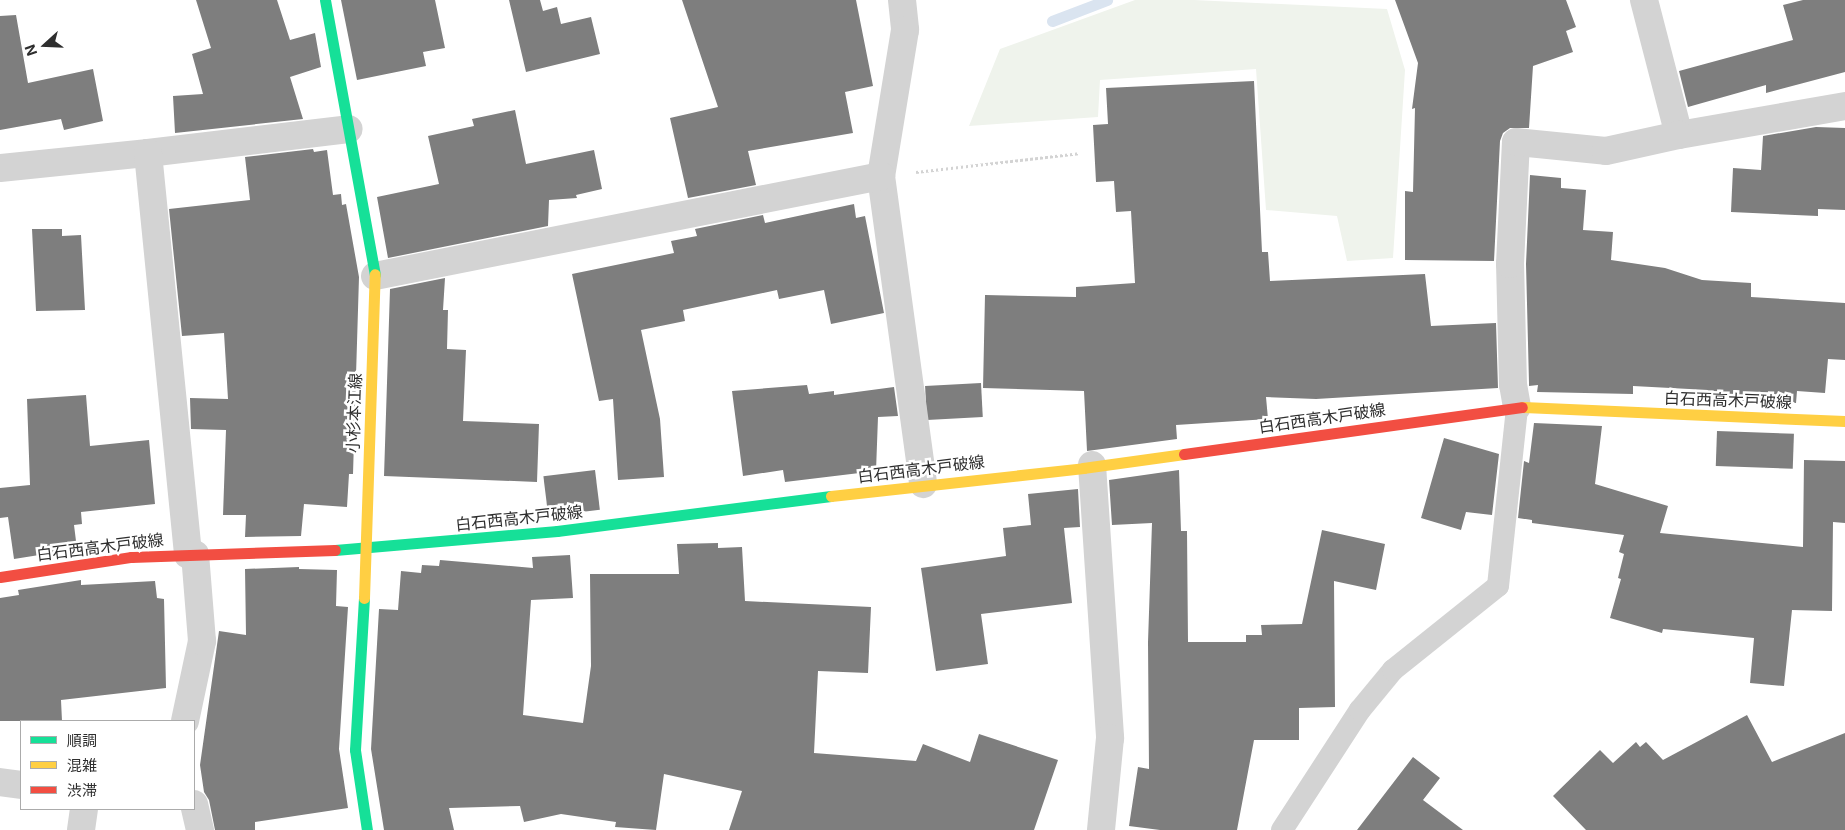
<!DOCTYPE html>
<html>
<head>
<meta charset="utf-8">
<style>
  body { margin:0 }
  #map { position:relative; width:1845px; height:830px; overflow:hidden; background:#fff; font-family:Inter,"Noto Sans JP",sans-serif }
  div>[style] { position:absolute }
  .green>* { inset:0; background:#eff3ec }
  .stream>* { height:11px; margin:-5.5px; padding:0 5.5px; transform-origin:5.5px; border-radius:5.5px; background:#dae4f0 }
  .building>* { inset:0; background:#7e7e7e; transform-origin:0 0 }
  .path>* { height:3px; margin-top:-1.5px; transform-origin:0; background:repeating-linear-gradient(90deg,#d3d3d3 0 2.5px,transparent 0 5px) }
  .lane>* { height:22px; margin:-11px; padding:0 11px; transform-origin:11px; border-radius:11px; background:#d3d3d3 }
  .street>* { height:28px; margin:-14px; padding:0 14px; transform-origin:14px; border-radius:14px; background:#d3d3d3 }
  .fast>* { height:11px; margin:-5.5px; padding:0 5.5px; transform-origin:5.5px; border-radius:5.5px; background:#16e098 }
  .slow>* { height:11px; margin:-5.5px; padding:0 5.5px; transform-origin:5.5px; border-radius:5.5px; background:#ffcf43 }
  .jam>* { height:11px; margin:-5.5px; padding:0 5.5px; transform-origin:5.5px; border-radius:5.5px; background:#f24e42 }
  span { translate:-50% -50%; white-space:nowrap; text-align:center; line-height:1.15; -webkit-text-stroke:5px #fff; paint-order:stroke }
  .street-label { font-size:16px; color:#2e2e2e }
  .legend { position:absolute; left:20px; top:720px; width:175px; height:90px; box-sizing:border-box; background:#fff; border:1px solid #ababab; margin:0; padding:6px 9px; list-style:none; font-size:15px; color:#2e2e2e }
  .legend li { display:flex; align-items:center; gap:10px; height:25px }
  .legend b { width:25px; border:1px solid #ababab }
  .north { position:absolute; left:20px; top:20px; width:50px; height:50px; -webkit-text-stroke:4px #fff; paint-order:stroke; rotate:250deg; font-size:14px; font-weight:700; line-height:20px; text-align:center; color:#2e2e2e }
  .north::after { content:''; display:block; margin:auto; width:18px; height:22px; background:#2e2e2e; clip-path:polygon(50% 0,100% 100%,50% 72%,0 100%) }
</style>
</head>
<body>
<div id="map">
  <div class="green">
    <i style="clip-path:polygon(1135px 0,1194px 0,1387px 9px,1405px 70px,1393px 258px,1347px 261px,1337px 216px,1266px 210px,1256px 69px,1100px 80px,1098px 117px,969px 126px,1000px 49px)"></i>
  </div>
  <div class="stream">
    <i style="left:1052px;top:21px;width:59px;rotate:-20.9deg"></i>
  </div>
  <div class="building">
    <i style="clip-path:polygon(196px 0,277px 0,290px 40px,315px 33px,321px 67px,290px 77px,303px 119px,175px 133px,173px 96px,203px 94px,192px 54px,211px 48px)"></i>
    <i style="clip-path:polygon(341px 0,435px 0,445px 48px,423px 52px,426px 66px,357px 80px)"></i>
    <i style="clip-path:polygon(509px 0,540px 0,543px 11px,557px 7px,561px 24px,591px 17px,600px 54px,526px 72px)"></i>
    <i style="clip-path:polygon(682px 0,856px 0,873px 86px,845px 92px,853px 133px,748px 151px,756px 185px,688px 198px,670px 118px,718px 107px)"></i>
    <i style="clip-path:polygon(1395px 0,1566px 0,1576px 27px,1566px 31px,1573px 52px,1533px 66px,1529px 128px,1510px 128px,1503px 133px,1500px 141px,1494px 261px,1405px 260px,1405px 191px,1413px 192px,1415px 108px,1412px 109px,1418px 63px)"></i>
    <i style="clip-path:polygon(1803px 0,1845px 0,1845px 72px,1766px 93px,1766px 85px,1688px 107px,1679px 71px,1793px 40px,1783px 5px)"></i>
    <i style="clip-path:polygon(16px 15px,28px 83px,93px 69px,103px 121px,64px 130px,61px 119px,0 130px,0 16px)"></i>
    <i style="clip-path:polygon(1254px 81px,1262px 252px,1268px 252px,1270px 281px,1425px 274px,1431px 326px,1496px 323px,1498px 388px,1316px 399px,1266px 397px,1268px 419px,1176px 425px,1177px 439px,1087px 451px,1084px 391px,983px 388px,985px 295px,1076px 297px,1076px 287px,1135px 283px,1131px 211px,1116px 212px,1114px 181px,1096px 182px,1093px 125px,1108px 124px,1106px 88px)"></i>
    <i style="clip-path:polygon(515px 110px,526px 164px,594px 150px,602px 189px,576px 195px,577px 198px,549px 200px,548px 226px,388px 258px,377px 197px,439px 184px,428px 136px,474px 126px,472px 119px)"></i>
    <i style="clip-path:polygon(1816px 127px,1845px 128px,1845px 210px,1818px 209px,1818px 216px,1731px 212px,1733px 168px,1761px 170px,1763px 136px)"></i>
    <i style="clip-path:polygon(313px 149px,314px 152px,327px 150px,333px 195px,341px 194px,342px 205px,346px 204px,359px 277px,353px 474px,349px 474px,347px 507px,304px 504px,301px 536px,245px 537px,246px 515px,223px 515px,226px 430px,191px 429px,190px 398px,228px 399px,224px 333px,182px 336px,169px 209px,250px 200px,245px 157px)"></i>
    <i style="clip-path:polygon(1530px 175px,1561px 178px,1561px 188px,1586px 190px,1583px 230px,1613px 232px,1611px 260px,1665px 268px,1702px 280px,1751px 283px,1751px 297px,1845px 303px,1845px 360px,1828px 359px,1825px 393px,1797px 391px,1796px 403px,1718px 400px,1719px 393px,1707px 393px,1708px 390px,1633px 386px,1633px 394px,1537px 392px,1538px 385px,1529px 386px,1529px 383px,1526px 264px)"></i>
    <i style="clip-path:polygon(854px 204px,856px 218px,865px 216px,884px 313px,831px 324px,824px 290px,779px 299px,777px 290px,683px 310px,685px 321px,641px 330px,660px 419px,664px 477px,618px 480px,613px 399px,599px 401px,572px 274px,674px 253px,671px 241px,697px 236px,695px 229px,763px 215px,765px 223px)"></i>
    <i style="clip-path:polygon(32px 229px,62px 229px,62px 236px,81px 235px,85px 310px,36px 311px)"></i>
    <i style="clip-path:polygon(445px 278px,443px 310px,448px 310px,447px 349px,466px 350px,463px 421px,539px 424px,537px 482px,384px 476px,390px 289px)"></i>
    <i style="left:981px;top:383px;width:34px;height:56px;rotate:87deg"></i>
    <i style="clip-path:polygon(807px 385px,809px 394px,834px 391px,834px 395px,894px 387px,898px 416px,878px 417px,876px 471px,785px 482px,783px 470px,743px 476px,732px 391px)"></i>
    <i style="clip-path:polygon(86px 395px,90px 446px,149px 440px,155px 504px,81px 512px,82px 524px,74px 525px,77px 549px,14px 559px,8px 517px,0 518px,0 488px,30px 485px,27px 399px)"></i>
    <i style="clip-path:polygon(1534px 423px,1602px 426px,1595px 484px,1668px 506px,1660px 533px,1803px 547px,1804px 460px,1845px 461px,1845px 523px,1833px 522px,1832px 611px,1792px 610px,1784px 686px,1750px 683px,1754px 638px,1663px 629px,1662px 633px,1610px 618px,1621px 579px,1618px 578px,1624px 554px,1619px 552px,1624px 535px,1532px 523px,1532px 520px,1518px 518px,1524px 461px,1529px 463px)"></i>
    <i style="left:1717px;top:431px;width:77px;height:35px;rotate:2deg"></i>
    <i style="clip-path:polygon(1444px 438px,1499px 454px,1492px 515px,1466px 512px,1461px 530px,1421px 518px)"></i>
    <i style="left:595px;top:470px;width:40px;height:52px;rotate:83deg"></i>
    <i style="clip-path:polygon(1179px 470px,1181px 531px,1187px 531px,1188px 642px,1246px 642px,1246px 635px,1262px 635px,1261px 625px,1302px 624px,1322px 530px,1385px 544px,1376px 590px,1334px 581px,1335px 707px,1299px 708px,1299px 740px,1254px 740px,1237px 830px,1160px 830px,1129px 826px,1138px 767px,1149px 769px,1148px 642px,1152px 523px,1112px 525px,1109px 480px)"></i>
    <i style="clip-path:polygon(1078px 489px,1080px 527px,1064px 528px,1072px 603px,981px 614px,988px 664px,936px 671px,921px 568px,1006px 556px,1003px 528px,1031px 525px,1028px 494px)"></i>
    <i style="clip-path:polygon(718px 543px,718px 548px,742px 547px,745px 601px,871px 607px,868px 673px,818px 671px,814px 753px,916px 761px,923px 744px,970px 762px,979px 734px,1058px 760px,1034px 830px,729px 830px,742px 791px,664px 774px,656px 830px,615px 827px,616px 822px,561px 814px,524px 822px,520px 806px,449px 808px,454px 830px,384px 830px,371px 749px,379px 609px,398px 610px,401px 571px,421px 573px,422px 565px,439px 566px,440px 560px,533px 568px,532px 557px,570px 555px,573px 598px,531px 600px,523px 715px,583px 723px,591px 666px,590px 574px,679px 574px,677px 544px)"></i>
    <i style="clip-path:polygon(299px 567px,299px 569px,337px 570px,336px 606px,348px 607px,339px 749px,348px 808px,255px 822px,255px 830px,215px 830px,209px 800px,204px 792px,200px 765px,219px 631px,246px 635px,245px 569px)"></i>
    <i style="clip-path:polygon(81px 580px,81px 585px,155px 581px,157px 598px,164px 599px,166px 688px,61px 700px,62px 721px,0 721px,0 598px,19px 595px,18px 590px)"></i>
    <i style="clip-path:polygon(1747px 715px,1772px 762px,1845px 733px,1845px 830px,1586px 830px,1553px 796px,1600px 750px,1613px 763px,1636px 742px,1640px 747px,1646px 742px,1663px 760px)"></i>
    <i style="clip-path:polygon(1413px 757px,1440px 778px,1423px 800px,1463px 830px,1357px 830px)"></i>
  </div>
  <div class="path">
    <i style="left:916px;top:172px;width:164px;rotate:-6.6deg"></i>
  </div>
  <div class="lane">
    <i style="left:1282px;top:830px;width:143px;rotate:-57deg"></i>
    <i style="left:1360px;top:710px;width:52px;rotate:-50.5deg"></i>
    <i style="left:1393px;top:670px;width:134px;rotate:-38.7deg"></i>
    <i style="left:1498px;top:586px;width:180px;rotate:-83.9deg"></i>
  </div>
  <div class="street">
    <i style="left:902px;top:0;width:30px;rotate:84deg"></i>
    <i style="left:905px;top:30px;width:148px;rotate:99.3deg"></i>
    <i style="left:881px;top:176px;width:311px;rotate:82.2deg"></i>
    <i style="left:1644px;top:0;width:139px;rotate:75.5deg"></i>
    <i style="left:1679px;top:135px;width:169px;rotate:-9.9deg"></i>
    <i style="left:148px;top:153px;width:202px;rotate:-6.8deg"></i>
    <i style="left:0;top:168px;width:149px;rotate:-5.8deg"></i>
    <i style="left:148px;top:153px;width:404px;rotate:84.3deg"></i>
    <i style="left:375px;top:276px;width:516px;rotate:-11.18deg"></i>
    <i style="left:1517px;top:407px;width:22px;rotate:-100deg"></i>
    <i style="left:1513px;top:385px;width:121px;rotate:-91.4deg"></i>
    <i style="left:1510px;top:264px;width:122px;rotate:-87.2deg"></i>
    <i style="left:1516px;top:142px;width:90px;rotate:5.7deg"></i>
    <i style="left:1606px;top:151px;width:75px;rotate:-12.4deg"></i>
    <i style="left:1092px;top:465px;width:274px;rotate:86.2deg"></i>
    <i style="left:1110px;top:738px;width:92px;rotate:95.6deg"></i>
    <i style="left:185px;top:721px;width:82px;rotate:-78deg"></i>
    <i style="left:202px;top:641px;width:87px;rotate:-94.6deg"></i>
    <i style="left:0;top:782px;width:21px;rotate:8deg"></i>
    <i style="left:194px;top:804px;width:27px;rotate:77deg"></i>
    <i style="left:81px;top:830px;width:21px;rotate:-82deg"></i>
  </div>
  <div class="fast">
    <i style="left:325px;top:0;width:279px;rotate:79.7deg"></i>
    <i style="left:335px;top:550px;width:223px;rotate:-4.9deg"></i>
    <i style="left:557px;top:531px;width:276px;rotate:-7.3deg"></i>
    <i style="left:364px;top:598px;width:152px;rotate:93.4deg"></i>
    <i style="left:355px;top:750px;width:81px;rotate:81.5deg"></i>
  </div>
  <div class="slow">
    <i style="left:1522px;top:407px;width:323px;rotate:2.5deg"></i>
    <i style="left:831px;top:496px;width:254px;rotate:-6.3deg"></i>
    <i style="left:1083px;top:468px;width:102px;rotate:-7.9deg"></i>
    <i style="left:364px;top:598px;width:324px;rotate:-88.1deg"></i>
  </div>
  <div class="jam">
    <i style="left:1184px;top:454px;width:341px;rotate:-7.9deg"></i>
    <i style="left:0;top:577px;width:133px;rotate:-8.7deg"></i>
    <i style="left:131px;top:557px;width:204px;rotate:-2deg"></i>
  </div>
  <div class="street-label">
    <span style="left:1728px;top:400px;rotate:2deg">白石西高木戸破線</span>
    <span style="left:354px;top:413px;rotate:-88deg">小杉本江線</span>
    <span style="left:1322px;top:418px;rotate:-8deg">白石西高木戸破線</span>
    <span style="left:921px;top:469px;rotate:-7deg">白石西高木戸破線</span>
    <span style="left:519px;top:518px;rotate:-6deg">白石西高木戸破線</span>
    <span style="left:100px;top:547px;rotate:-7deg">白石西高木戸破線</span>
  </div>
  <ul class="legend">
  <li><b style="height:6px;background:#16e098"></b>順調</li>
  <li><b style="height:6px;background:#ffcf43"></b>混雑</li>
  <li><b style="height:6px;background:#f24e42"></b>渋滞</li>
  </ul>
  <div class="north">N</div>
</div>
</body>
</html>
